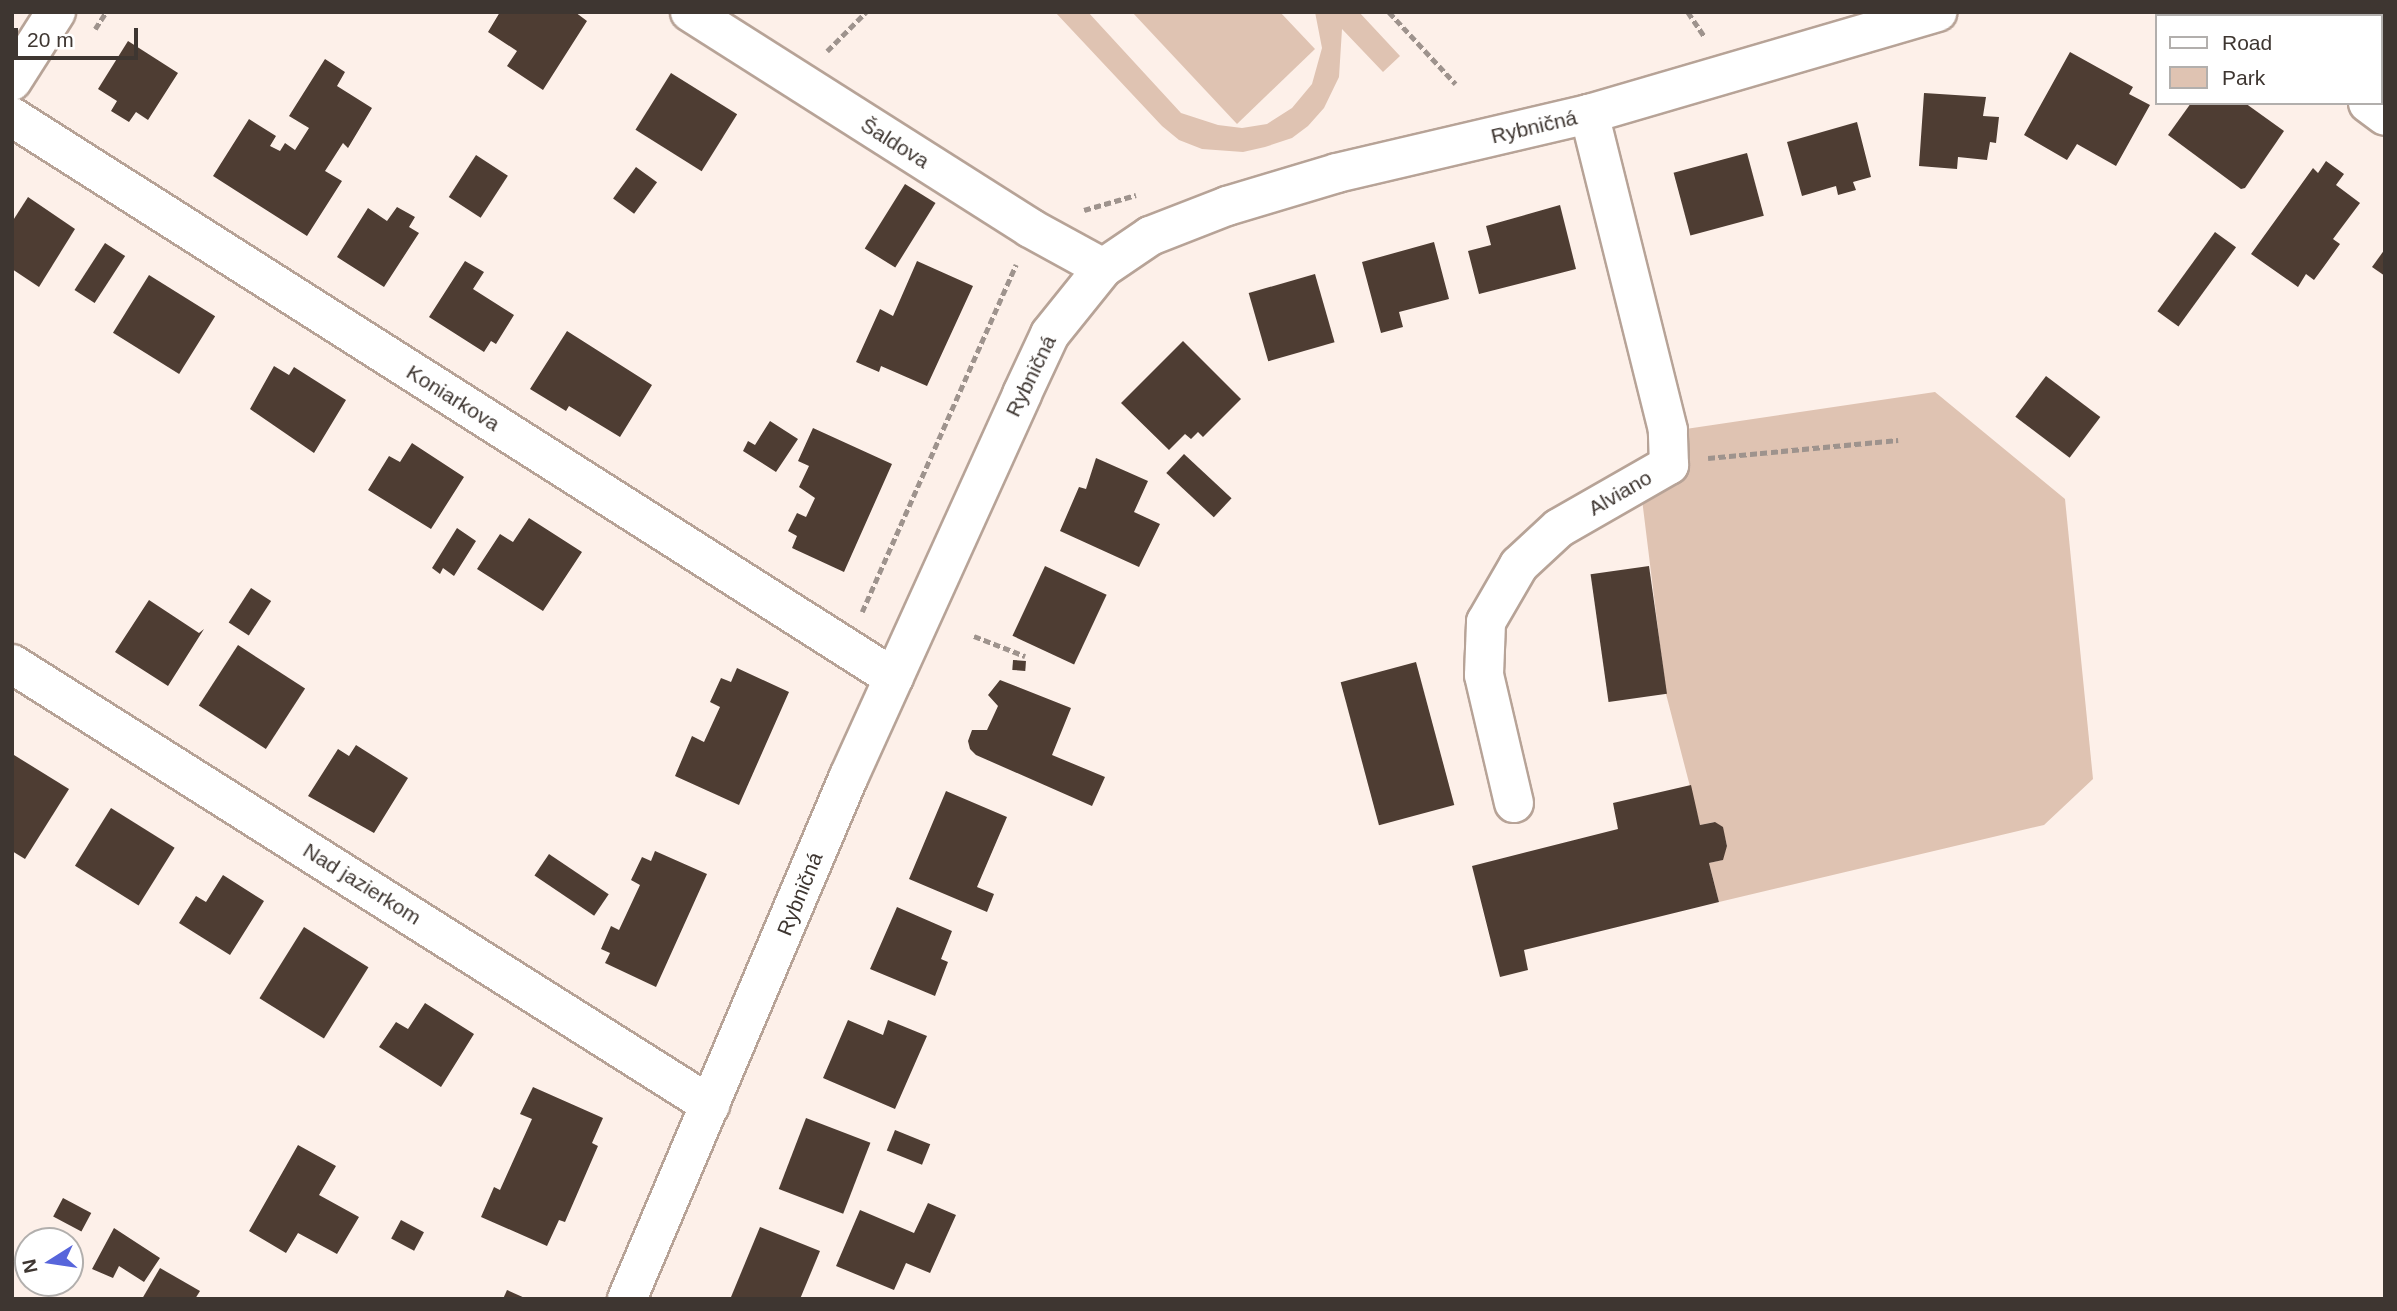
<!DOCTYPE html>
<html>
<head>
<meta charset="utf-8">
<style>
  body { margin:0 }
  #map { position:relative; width:2397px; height:1311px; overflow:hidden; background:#fdf0e9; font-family:Arial,sans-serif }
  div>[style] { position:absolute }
  .green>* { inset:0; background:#dfc3b2 }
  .building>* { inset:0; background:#4e3d33; transform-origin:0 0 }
  .path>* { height:4.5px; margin-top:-2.25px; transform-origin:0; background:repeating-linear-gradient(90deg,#9e938d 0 7px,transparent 0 10.5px) }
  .roads { filter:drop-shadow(2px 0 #b7a397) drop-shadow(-2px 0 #b7a397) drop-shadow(0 2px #b7a397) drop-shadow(0 -2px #b7a397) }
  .minor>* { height:38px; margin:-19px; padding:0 19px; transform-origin:19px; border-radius:19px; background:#fff }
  span { translate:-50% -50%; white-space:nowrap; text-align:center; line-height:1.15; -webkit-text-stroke:7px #fff; paint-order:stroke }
  .street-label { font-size:21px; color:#3e3631 }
  .frame { position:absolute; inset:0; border:14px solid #3e3631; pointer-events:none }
  .legend { position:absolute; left:2155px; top:14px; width:228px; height:91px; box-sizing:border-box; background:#fff; border:2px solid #b2afad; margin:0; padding:9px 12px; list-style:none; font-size:21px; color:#3e3631 }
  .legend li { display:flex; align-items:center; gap:14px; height:35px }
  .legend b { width:35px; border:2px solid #b2afad }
  .north { position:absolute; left:14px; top:1227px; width:70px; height:70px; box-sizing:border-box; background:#fff; border:2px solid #b2afad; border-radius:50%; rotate:258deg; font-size:19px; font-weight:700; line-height:28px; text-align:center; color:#3e3631 }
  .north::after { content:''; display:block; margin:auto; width:24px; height:32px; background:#5765db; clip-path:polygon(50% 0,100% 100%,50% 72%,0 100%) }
  .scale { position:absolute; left:14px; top:28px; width:124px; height:32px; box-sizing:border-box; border:4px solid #3e3631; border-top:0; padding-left:9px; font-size:21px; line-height:24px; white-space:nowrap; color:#3e3631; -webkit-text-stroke:5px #fff; paint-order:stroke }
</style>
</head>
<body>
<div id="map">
  <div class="green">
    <i style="clip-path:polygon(1055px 12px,1088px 12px,1181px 113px,1218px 125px,1242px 128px,1267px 124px,1292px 108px,1312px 84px,1322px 48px,1315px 12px,1359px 12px,1400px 56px,1383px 72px,1342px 29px,1339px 77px,1324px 108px,1308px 126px,1292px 138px,1265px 147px,1243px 152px,1202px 149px,1179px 140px,1162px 126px)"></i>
    <i style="clip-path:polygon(1132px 12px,1280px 12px,1315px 49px,1237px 124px)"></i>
    <i style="clip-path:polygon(1935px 392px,2065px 499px,2093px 779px,2044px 825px,1719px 902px,1709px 863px,1722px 860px,1727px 845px,1722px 827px,1714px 822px,1700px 825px,1666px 694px,1639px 475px,1656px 463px,1652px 434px)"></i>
  </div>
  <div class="building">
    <i style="clip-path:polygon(500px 12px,575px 12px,587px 21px,543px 90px,507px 66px,517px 51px,488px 32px)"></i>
    <i style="clip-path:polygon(128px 41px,178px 73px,148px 120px,136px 112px,129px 122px,111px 111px,117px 101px,98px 89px)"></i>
    <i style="clip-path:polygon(2070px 52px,2133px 87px,2129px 94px,2150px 105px,2116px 166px,2077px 144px,2067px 160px,2024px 135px)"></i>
    <i style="clip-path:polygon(325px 59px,345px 72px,337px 86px,372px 108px,348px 148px,343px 143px,325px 171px,342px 181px,307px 236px,213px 176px,249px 119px,276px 136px,270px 146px,280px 151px,285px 143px,295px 150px,309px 128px,289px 116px)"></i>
    <i style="left:671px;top:73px;width:78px;height:67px;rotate:32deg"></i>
    <i style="clip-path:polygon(1924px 93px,1986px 97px,1983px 116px,1999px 117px,1996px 143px,1990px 142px,1987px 160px,1958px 157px,1957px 169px,1919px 166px)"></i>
    <i style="clip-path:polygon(2191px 103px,2245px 103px,2284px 131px,2245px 188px,2241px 189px,2168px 135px)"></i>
    <i style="clip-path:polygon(1857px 122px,1871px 177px,1853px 182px,1856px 190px,1838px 195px,1836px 186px,1802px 196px,1787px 142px)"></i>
    <i style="left:1747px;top:153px;width:65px;height:76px;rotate:75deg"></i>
    <i style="left:476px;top:155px;width:38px;height:50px;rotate:33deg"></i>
    <i style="clip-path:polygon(2326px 161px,2344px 174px,2336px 185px,2360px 203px,2333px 239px,2340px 244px,2325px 265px,2314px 280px,2306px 274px,2298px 287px,2251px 254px,2313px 168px,2318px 173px)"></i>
    <i style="left:636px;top:167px;width:26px;height:39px;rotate:36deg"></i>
    <i style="left:905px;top:184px;width:36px;height:76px;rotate:32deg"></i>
    <i style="clip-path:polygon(28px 197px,75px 229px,39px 287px,12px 269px,12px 222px)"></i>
    <i style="clip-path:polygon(1560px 205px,1576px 269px,1479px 294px,1468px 251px,1491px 245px,1486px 226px)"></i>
    <i style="clip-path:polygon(397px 207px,415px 217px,409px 227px,419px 233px,384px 287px,337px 257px,368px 208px,387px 221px)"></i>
    <i style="left:2215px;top:232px;width:26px;height:98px;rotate:36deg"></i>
    <i style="clip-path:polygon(1434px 242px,1449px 299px,1399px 312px,1403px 327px,1381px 333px,1362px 262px)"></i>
    <i style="left:105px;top:243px;width:24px;height:56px;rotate:33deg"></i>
    <i style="clip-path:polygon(2385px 249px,2385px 276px,2372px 267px)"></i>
    <i style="clip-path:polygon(465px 261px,484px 272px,473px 289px,514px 315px,496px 344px,491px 341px,484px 352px,429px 317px)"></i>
    <i style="clip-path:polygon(917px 261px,973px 286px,927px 386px,881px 366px,879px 372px,856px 362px,880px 309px,893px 316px)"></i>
    <i style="left:1315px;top:274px;width:71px;height:69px;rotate:74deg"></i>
    <i style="left:149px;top:275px;width:78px;height:68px;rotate:32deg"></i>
    <i style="clip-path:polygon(567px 331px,652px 385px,620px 437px,569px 406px,566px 411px,530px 389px)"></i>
    <i style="clip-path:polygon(1183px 341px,1241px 399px,1203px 437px,1198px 432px,1191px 439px,1185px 434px,1169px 450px,1121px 403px)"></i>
    <i style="clip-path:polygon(274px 366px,289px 375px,294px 367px,346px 400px,314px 453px,250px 409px)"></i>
    <i style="left:2046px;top:376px;width:68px;height:51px;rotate:37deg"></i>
    <i style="clip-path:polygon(770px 421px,798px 439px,776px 472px,743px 451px,748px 441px,755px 445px)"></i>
    <i style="clip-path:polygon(813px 428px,892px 464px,844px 572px,792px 548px,797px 536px,788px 531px,797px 513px,806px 517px,815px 498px,799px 487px,809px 466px,798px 461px)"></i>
    <i style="clip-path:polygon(412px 443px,464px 477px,431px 529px,368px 490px,389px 456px,400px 462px)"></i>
    <i style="left:1184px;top:454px;width:65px;height:26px;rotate:43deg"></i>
    <i style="clip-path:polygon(1096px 458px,1148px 481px,1134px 512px,1160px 524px,1139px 567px,1060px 531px,1079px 487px,1086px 489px)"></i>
    <i style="clip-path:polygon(529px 518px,582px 552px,543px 611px,477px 569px,500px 534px,513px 542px)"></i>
    <i style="clip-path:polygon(457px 528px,476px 541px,454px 576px,443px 568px,440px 574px,432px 568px)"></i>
    <i style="left:1045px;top:566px;width:68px;height:77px;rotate:25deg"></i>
    <i style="left:1649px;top:566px;width:129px;height:59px;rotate:82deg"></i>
    <i style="left:251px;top:588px;width:24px;height:41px;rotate:33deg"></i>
    <i style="clip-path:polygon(149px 600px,199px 633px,204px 629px,168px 686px,115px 652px)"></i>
    <i style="left:238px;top:645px;width:80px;height:72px;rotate:33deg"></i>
    <i style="left:1013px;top:660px;width:13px;height:10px;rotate:4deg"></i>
    <i style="left:1416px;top:662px;width:148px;height:78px;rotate:75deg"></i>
    <i style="clip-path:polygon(737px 668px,789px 692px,739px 805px,675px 776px,692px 736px,704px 742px,720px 707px,710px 702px,721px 678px,731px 682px)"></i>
    <i style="clip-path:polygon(1000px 680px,1071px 708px,1052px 755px,1105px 777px,1092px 806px,976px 755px,970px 749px,968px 741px,972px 730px,987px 730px,998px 706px,988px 695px)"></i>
    <i style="clip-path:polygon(356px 745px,408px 778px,374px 833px,308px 796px,338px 749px,349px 756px)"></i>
    <i style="clip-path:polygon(14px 755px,69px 789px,25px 859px,12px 851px)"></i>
    <i style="clip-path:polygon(1691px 785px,1700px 825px,1715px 822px,1723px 827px,1727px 846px,1723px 860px,1709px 863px,1719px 902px,1524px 950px,1528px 970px,1500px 977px,1472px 866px,1618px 829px,1613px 803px)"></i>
    <i style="clip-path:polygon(946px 791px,1007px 817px,977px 887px,994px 894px,987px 912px,909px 879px)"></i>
    <i style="left:111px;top:808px;width:75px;height:68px;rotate:32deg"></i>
    <i style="clip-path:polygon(655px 851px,707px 874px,656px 987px,605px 963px,610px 953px,601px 949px,611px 926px,619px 930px,640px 885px,631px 880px,642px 857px,651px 861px)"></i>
    <i style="left:549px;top:854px;width:72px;height:26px;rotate:34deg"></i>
    <i style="clip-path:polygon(223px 875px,264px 901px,230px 955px,179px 923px,196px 896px,206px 902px)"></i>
    <i style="clip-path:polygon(897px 907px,952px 931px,941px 959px,948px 962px,935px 996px,870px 969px)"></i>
    <i style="left:304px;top:927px;width:76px;height:84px;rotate:32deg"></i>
    <i style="clip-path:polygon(425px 1003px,474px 1034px,441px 1087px,379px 1047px,396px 1022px,408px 1029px)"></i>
    <i style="clip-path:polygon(848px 1020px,883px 1035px,888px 1020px,927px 1036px,895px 1109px,823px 1078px)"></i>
    <i style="clip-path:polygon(533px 1087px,603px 1118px,592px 1143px,598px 1146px,565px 1222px,559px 1220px,547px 1246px,481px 1217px,494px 1187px,500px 1190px,532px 1119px,520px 1114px)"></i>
    <i style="left:806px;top:1118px;width:69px;height:76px;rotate:21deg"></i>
    <i style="left:895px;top:1130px;width:38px;height:22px;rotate:22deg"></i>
    <i style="clip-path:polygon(298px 1145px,336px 1166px,319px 1195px,359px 1217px,337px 1254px,298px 1233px,286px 1253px,249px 1231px)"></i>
    <i style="left:63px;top:1198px;width:32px;height:21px;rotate:28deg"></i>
    <i style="clip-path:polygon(928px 1203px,956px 1215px,930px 1273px,906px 1263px,894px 1290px,836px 1266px,860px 1210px,914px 1233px)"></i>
    <i style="left:401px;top:1220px;width:26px;height:21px;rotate:28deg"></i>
    <i style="clip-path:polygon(760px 1227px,820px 1251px,800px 1299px,731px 1297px)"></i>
    <i style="clip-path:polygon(114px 1228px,160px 1258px,144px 1282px,119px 1266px,113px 1278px,92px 1269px)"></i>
    <i style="clip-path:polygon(160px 1268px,200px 1291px,195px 1299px,142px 1299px)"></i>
    <i style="clip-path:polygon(507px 1290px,527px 1299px,503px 1299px)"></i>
  </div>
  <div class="path">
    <i style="left:1389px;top:12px;width:98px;rotate:47.1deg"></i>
    <i style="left:1688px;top:12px;width:30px;rotate:56deg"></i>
    <i style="left:2344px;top:12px;width:4px;rotate:63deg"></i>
    <i style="left:95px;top:29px;width:20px;rotate:-57deg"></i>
    <i style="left:827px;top:51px;width:55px;rotate:-45deg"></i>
    <i style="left:1084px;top:210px;width:54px;rotate:-16.1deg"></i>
    <i style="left:1708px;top:458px;width:191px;rotate:-5.4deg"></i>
    <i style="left:862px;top:612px;width:380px;rotate:-66.1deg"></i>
    <i style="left:974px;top:636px;width:55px;rotate:21.4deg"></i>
  </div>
  <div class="roads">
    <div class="minor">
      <i style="left:690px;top:12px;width:403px;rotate:32.4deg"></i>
      <i style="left:1030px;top:228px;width:83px;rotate:28.7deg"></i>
      <i style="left:2236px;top:12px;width:6px;rotate:39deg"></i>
      <i style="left:2381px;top:49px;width:7px;rotate:-56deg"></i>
      <i style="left:12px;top:81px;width:82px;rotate:-57.5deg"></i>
      <i style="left:2368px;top:103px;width:21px;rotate:37deg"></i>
      <i style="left:12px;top:117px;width:1045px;rotate:32.46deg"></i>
      <i style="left:12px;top:664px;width:826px;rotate:32.28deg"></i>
      <i style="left:1514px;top:803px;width:131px;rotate:-103.2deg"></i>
      <i style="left:1484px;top:675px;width:53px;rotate:-87.8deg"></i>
      <i style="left:1486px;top:622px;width:66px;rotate:-59.9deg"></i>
      <i style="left:1519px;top:565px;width:54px;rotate:-42.8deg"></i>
      <i style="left:1559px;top:528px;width:127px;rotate:-29.8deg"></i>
      <i style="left:1669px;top:465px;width:35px;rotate:-92deg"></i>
      <i style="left:1668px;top:430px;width:326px;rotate:-104deg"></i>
      <i style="left:627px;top:1299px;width:568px;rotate:-67deg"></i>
      <i style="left:849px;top:776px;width:419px;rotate:-65.6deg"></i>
      <i style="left:1022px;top:394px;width:66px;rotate:-65deg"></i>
      <i style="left:1050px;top:334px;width:85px;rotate:-51.2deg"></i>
      <i style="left:1103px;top:268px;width:57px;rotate:-34.2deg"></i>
      <i style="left:1150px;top:236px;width:83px;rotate:-21.3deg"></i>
      <i style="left:1227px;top:206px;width:115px;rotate:-16.7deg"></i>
      <i style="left:1337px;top:173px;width:259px;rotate:-13.2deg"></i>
      <i style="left:1589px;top:114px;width:363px;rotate:-16.3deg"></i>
    </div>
  </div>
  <div class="street-label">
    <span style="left:1534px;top:127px;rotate:-13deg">Rybničná</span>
    <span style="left:895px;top:143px;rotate:32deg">Šaldova</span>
    <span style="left:1031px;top:376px;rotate:-64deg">Rybničná</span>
    <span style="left:453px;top:398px;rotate:32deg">Koniarkova</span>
    <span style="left:1620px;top:493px;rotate:-30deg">Alviano</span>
    <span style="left:362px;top:884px;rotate:32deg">Nad jazierkom</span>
    <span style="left:800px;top:894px;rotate:-68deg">Rybničná</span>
  </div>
  <div class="frame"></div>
  <ul class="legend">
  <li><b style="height:9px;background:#fff"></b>Road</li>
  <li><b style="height:19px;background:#dfc3b2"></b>Park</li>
  </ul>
  <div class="north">N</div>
  <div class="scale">20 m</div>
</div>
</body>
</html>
